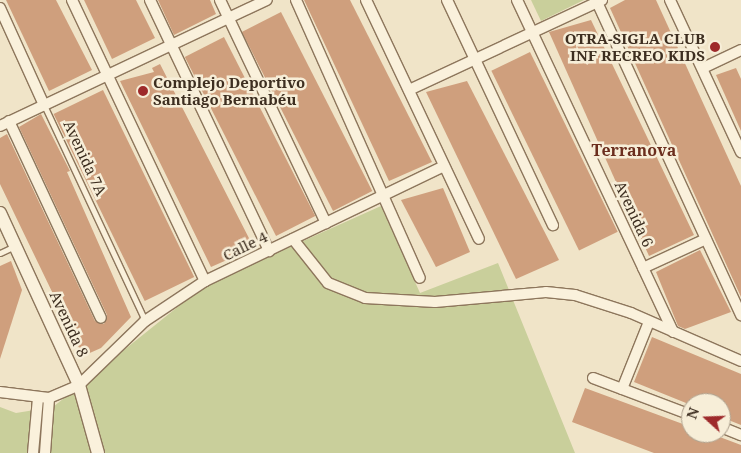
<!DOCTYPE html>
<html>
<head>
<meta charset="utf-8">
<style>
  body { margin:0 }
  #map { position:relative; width:741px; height:453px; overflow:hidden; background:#f0e4c8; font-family:"Noto Serif",serif }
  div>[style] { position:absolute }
  .green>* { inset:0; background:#c9cf9b }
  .building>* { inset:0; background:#cf9f7d; transform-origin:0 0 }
  .roads { filter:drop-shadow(1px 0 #8d765c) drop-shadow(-1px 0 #8d765c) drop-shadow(0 1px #8d765c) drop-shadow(0 -1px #8d765c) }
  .service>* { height:5px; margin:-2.5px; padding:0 2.5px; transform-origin:2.5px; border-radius:2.5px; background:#faf1dc }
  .minor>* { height:10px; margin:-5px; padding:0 5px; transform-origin:5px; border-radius:5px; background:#faf1dc }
  .tertiary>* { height:12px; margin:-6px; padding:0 6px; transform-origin:6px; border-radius:6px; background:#faf1dc }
  .dots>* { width:14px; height:14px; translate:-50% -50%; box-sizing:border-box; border:2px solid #f7eed8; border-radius:50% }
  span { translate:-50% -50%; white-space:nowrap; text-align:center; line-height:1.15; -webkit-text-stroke:5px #f7eed8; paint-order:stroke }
  .poi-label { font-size:15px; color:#3d2e20; font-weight:700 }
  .right { translate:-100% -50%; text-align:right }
  .left { translate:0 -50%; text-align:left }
  .street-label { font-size:15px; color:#3d2e20 }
  .neighbourhood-label { font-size:16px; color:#6b2e1e; font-weight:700 }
  .north { position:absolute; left:681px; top:393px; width:50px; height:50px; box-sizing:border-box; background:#f7eed8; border:1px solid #ada18e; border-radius:50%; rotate:290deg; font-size:14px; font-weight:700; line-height:20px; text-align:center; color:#3d2e20 }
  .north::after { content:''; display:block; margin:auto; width:18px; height:22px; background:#9e2a2b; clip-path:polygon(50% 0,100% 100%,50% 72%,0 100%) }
</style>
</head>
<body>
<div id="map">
  <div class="green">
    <i style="clip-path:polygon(531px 0,584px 0,541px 21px)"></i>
    <i style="clip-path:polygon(381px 206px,420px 293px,498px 263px,575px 453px,0 453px,0 407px,16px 413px,53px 407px,205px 285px)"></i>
  </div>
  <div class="building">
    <i style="clip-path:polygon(6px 0,56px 0,92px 70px,49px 91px)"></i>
    <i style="clip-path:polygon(84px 0,136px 0,155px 38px,112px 59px)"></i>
    <i style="clip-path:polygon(158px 0,210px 0,216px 14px,174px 35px)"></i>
    <i style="clip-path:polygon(304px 0,350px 0,432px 162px,389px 181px)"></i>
    <i style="clip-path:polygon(625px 0,656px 0,741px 186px,741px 297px,610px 8px)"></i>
    <i style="left:281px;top:12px;width:201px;height:44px;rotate:63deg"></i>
    <i style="clip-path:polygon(591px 20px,694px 235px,649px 256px,549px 32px)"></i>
    <i style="left:224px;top:37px;width:201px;height:44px;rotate:63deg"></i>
    <i style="left:530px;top:52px;width:200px;height:43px;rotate:64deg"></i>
    <i style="clip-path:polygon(160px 64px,254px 248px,211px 267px,120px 81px,154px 72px,152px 68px)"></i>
    <i style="clip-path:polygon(736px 68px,741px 79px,741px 131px,716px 75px)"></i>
    <i style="clip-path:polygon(467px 81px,559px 260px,516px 279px,426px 92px)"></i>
    <i style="left:103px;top:90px;width:208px;height:55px;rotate:64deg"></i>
    <i style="clip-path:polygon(41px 114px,70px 171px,67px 172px,131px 317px,101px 348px,83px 356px,0 184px,0 138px,7px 134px,95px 321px,104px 324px,107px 315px,19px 127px)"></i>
    <i style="clip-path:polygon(443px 188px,470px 252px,436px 267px,401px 200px)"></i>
    <i style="clip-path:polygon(700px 250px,731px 312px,685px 329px,678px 326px,656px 272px)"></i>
    <i style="clip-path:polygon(11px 261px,22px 290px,0 359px,0 266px)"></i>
    <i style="clip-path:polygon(652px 337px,741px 374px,741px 425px,721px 417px,721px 403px,691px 405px,634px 382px)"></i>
    <i style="clip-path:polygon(585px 388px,691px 427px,691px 433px,709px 433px,741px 445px,741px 453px,654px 453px,572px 422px)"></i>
  </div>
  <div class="roads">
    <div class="service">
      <i style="left:44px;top:105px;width:238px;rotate:64.9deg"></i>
      <i style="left:0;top:253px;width:17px;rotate:-25deg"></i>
    </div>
    <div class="minor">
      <i style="left:72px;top:0;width:311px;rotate:64.7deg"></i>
      <i style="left:150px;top:0;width:278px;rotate:64.6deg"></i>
      <i style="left:220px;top:0;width:247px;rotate:64.6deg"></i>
      <i style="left:296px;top:0;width:304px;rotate:66deg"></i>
      <i style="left:366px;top:0;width:264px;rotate:64.7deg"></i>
      <i style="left:447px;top:0;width:249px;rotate:64.8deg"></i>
      <i style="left:517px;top:0;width:367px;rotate:64.8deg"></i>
      <i style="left:670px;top:0;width:168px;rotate:65deg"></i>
      <i style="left:597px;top:2px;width:345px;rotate:65.3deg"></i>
      <i style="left:0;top:8px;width:107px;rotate:65.6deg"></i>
      <i style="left:703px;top:68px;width:42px;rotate:-25.3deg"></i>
      <i style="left:409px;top:90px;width:213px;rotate:-25deg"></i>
      <i style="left:9px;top:121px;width:217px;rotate:65deg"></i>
      <i style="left:0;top:126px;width:295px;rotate:-25.3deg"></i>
      <i style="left:293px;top:239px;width:56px;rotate:51.5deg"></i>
      <i style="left:328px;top:283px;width:40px;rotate:22deg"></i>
      <i style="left:365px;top:298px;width:70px;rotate:3.3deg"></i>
      <i style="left:435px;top:302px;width:111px;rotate:-5.1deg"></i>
      <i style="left:546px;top:292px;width:29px;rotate:6deg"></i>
      <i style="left:575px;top:295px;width:59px;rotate:17.8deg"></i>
      <i style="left:631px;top:313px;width:120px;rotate:23.6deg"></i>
      <i style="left:643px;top:268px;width:69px;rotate:-24.7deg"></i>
      <i style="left:593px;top:378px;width:105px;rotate:20.7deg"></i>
      <i style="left:622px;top:389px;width:72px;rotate:-68.1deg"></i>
      <i style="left:0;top:392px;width:49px;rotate:7deg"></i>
      <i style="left:49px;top:398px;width:33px;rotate:-23deg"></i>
      <i style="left:79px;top:385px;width:92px;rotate:-44.1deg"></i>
      <i style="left:145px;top:321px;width:72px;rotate:-33.7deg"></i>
      <i style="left:205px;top:281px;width:265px;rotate:-25.7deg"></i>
      <i style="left:721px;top:427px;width:22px;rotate:22deg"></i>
      <i style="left:33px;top:453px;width:55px;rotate:-84.8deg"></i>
      <i style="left:45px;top:453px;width:55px;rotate:-85.8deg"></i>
    </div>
    <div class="tertiary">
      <i style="left:0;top:213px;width:189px;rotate:65.3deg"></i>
      <i style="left:79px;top:385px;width:71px;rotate:74.4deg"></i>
    </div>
  </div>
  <div class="dots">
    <i style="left:715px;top:47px;background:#9e2a2b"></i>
    <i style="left:143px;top:91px;background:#9e2a2b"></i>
  </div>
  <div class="poi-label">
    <span class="right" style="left:705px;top:47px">OTRA-SIGLA CLUB<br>INF RECREO KIDS</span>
    <span class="left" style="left:153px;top:91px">Complejo Deportivo<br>Santiago Bernabéu</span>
  </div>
  <div class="street-label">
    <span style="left:85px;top:158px;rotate:65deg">Avenida 7A</span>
    <span style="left:634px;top:214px;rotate:65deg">Avenida 6</span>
    <span style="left:245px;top:246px;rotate:-26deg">Calle 4</span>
    <span style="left:69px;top:324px;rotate:65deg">Avenida 8</span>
  </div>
  <div class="neighbourhood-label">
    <span style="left:634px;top:150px">Terranova</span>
  </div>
  <div class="north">N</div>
</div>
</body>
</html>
